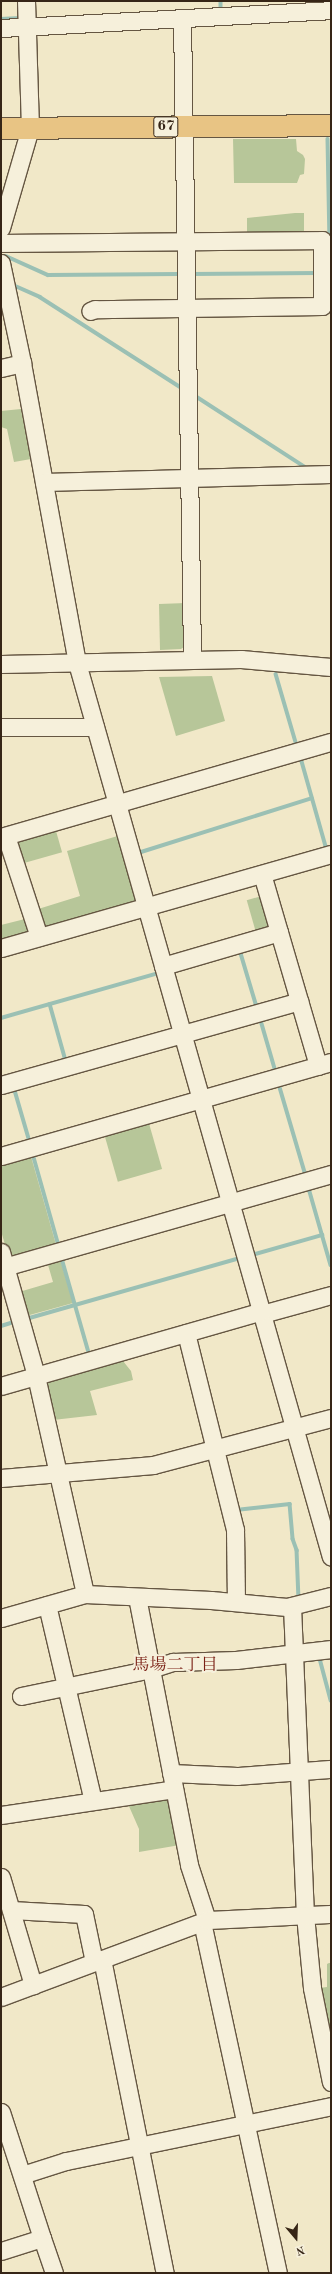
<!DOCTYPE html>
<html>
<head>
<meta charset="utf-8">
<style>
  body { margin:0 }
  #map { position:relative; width:332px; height:2274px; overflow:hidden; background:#f1e8c8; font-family:"Old Standard TT","Noto Serif JP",serif }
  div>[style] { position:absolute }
  .green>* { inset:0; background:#b7c699; transform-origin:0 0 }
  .stream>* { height:3.5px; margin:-1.75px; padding:0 1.75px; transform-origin:1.75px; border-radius:1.75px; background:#9bc0b4 }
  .roads { filter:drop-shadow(1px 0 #655642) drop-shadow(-1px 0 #655642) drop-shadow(0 1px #655642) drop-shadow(0 -1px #655642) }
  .minor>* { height:17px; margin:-8.5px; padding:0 8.5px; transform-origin:8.5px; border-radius:8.5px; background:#f6f0db }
  .major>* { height:21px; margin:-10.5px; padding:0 10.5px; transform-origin:10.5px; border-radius:10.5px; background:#e8c484 }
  span { translate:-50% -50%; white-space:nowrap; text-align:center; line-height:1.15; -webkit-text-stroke:4px #f6f0db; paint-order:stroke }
  .shield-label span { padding:1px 3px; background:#f6f0db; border:1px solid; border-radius:3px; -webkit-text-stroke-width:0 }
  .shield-label { font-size:15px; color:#362516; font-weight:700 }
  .neighbourhood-label { font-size:17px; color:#7a1f14 }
  .frame { position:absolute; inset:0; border:2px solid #362516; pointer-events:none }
  .north { position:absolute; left:276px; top:2218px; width:40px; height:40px; -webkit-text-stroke:3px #f6f0db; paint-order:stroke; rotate:161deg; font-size:11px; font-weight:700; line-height:16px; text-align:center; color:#362516 }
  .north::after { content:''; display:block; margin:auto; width:14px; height:18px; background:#362516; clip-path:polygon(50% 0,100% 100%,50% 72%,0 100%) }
</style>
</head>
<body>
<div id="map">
  <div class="green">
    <i style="clip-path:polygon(233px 139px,296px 139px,297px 151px,303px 155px,305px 159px,304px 174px,300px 175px,297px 183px,234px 183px)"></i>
    <i style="clip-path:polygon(295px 213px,304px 213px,304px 235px,247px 234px,247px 218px)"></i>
    <i style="clip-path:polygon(21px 409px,31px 459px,14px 462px,7px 429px,1px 427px,1px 411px)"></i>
    <i style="clip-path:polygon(186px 603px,187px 645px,181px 649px,160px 650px,159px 604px)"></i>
    <i style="clip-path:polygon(212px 676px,225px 721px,176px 736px,159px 677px)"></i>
    <i style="left:56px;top:831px;width:22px;height:45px;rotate:74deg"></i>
    <i style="clip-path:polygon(121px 835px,141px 902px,45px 933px,35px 910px,80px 896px,67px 851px)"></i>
    <i style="left:265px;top:895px;width:33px;height:19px;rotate:74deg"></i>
    <i style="clip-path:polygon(29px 918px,34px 932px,1px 945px,1px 925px)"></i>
    <i style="left:148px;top:1120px;width:51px;height:46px;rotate:74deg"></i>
    <i style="clip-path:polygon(30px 1153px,57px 1248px,9px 1258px,1px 1231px,1px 1162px)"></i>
    <i style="clip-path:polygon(59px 1255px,73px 1303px,26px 1316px,19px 1292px,53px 1282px,46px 1258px)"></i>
    <i style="clip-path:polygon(123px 1361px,131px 1371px,133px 1380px,90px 1391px,97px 1415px,53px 1420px,44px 1386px,47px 1379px,91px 1366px,93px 1370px)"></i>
    <i style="clip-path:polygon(167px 1795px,180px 1845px,139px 1852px,139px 1829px,128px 1804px)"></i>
    <i style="clip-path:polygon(329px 1963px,331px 1963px,331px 2052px,319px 1988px,327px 1987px,327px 1964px)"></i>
  </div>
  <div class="stream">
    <i style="left:221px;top:1px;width:6px;rotate:90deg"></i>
    <i style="left:1px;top:19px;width:19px;rotate:-3deg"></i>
    <i style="left:328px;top:139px;width:103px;rotate:88.9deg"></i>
    <i style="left:330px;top:248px;width:31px;rotate:88deg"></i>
    <i style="left:6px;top:256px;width:46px;rotate:24.3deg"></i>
    <i style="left:48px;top:275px;width:131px;rotate:-0.4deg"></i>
    <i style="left:191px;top:274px;width:126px;rotate:-0.5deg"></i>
    <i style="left:11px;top:284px;width:32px;rotate:24deg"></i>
    <i style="left:40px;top:297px;width:169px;rotate:32.7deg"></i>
    <i style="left:194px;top:395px;width:135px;rotate:32.9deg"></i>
    <i style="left:276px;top:674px;width:75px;rotate:73.7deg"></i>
    <i style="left:301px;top:758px;width:96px;rotate:74.2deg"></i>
    <i style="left:137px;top:851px;width:2px;rotate:63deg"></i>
    <i style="left:138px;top:853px;width:182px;rotate:-17.5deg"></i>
    <i style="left:238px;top:950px;width:2px"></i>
    <i style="left:240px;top:950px;width:59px;rotate:73.4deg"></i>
    <i style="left:50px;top:1004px;width:59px;rotate:74.3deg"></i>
    <i style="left:260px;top:1017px;width:57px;rotate:73.8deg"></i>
    <i style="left:1px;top:1018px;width:164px;rotate:-15.9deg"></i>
    <i style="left:279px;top:1084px;width:96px;rotate:73.6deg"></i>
    <i style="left:16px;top:1087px;width:2px;rotate:180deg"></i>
    <i style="left:14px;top:1087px;width:57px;rotate:73.8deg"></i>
    <i style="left:33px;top:1154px;width:96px;rotate:74.2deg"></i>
    <i style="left:308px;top:1185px;width:83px;rotate:74deg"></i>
    <i style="left:61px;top:1255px;width:105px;rotate:74deg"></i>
    <i style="left:252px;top:1255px;width:73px;rotate:-15.9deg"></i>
    <i style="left:26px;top:1319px;width:223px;rotate:-15.9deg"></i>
    <i style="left:1px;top:1326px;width:14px;rotate:-17deg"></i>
    <i style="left:236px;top:1510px;width:54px;rotate:-6.3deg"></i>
    <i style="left:290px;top:1504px;width:35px;rotate:85deg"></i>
    <i style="left:293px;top:1539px;width:12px;rotate:70deg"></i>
    <i style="left:297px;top:1550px;width:49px;rotate:87.7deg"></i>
    <i style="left:319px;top:1655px;width:47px;rotate:75.1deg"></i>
  </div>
  <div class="roads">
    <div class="minor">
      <i style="left:182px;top:19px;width:640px;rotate:89.1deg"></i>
      <i style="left:1px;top:28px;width:330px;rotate:-3.1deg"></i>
      <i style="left:1px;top:228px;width:104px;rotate:-73.8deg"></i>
      <i style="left:30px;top:128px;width:127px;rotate:-91.8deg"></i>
      <i style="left:1px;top:243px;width:321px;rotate:-0.5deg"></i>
      <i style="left:322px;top:240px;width:66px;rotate:90deg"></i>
      <i style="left:322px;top:306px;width:227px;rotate:179.2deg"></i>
      <i style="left:95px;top:309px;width:5px;rotate:158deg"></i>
      <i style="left:1px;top:263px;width:102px;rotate:78.1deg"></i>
      <i style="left:22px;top:363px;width:305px;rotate:79.6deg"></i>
      <i style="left:77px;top:663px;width:929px;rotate:74.14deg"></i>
      <i style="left:1px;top:368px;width:22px;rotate:-13deg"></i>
      <i style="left:44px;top:482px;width:287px;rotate:-1.6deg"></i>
      <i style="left:1px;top:664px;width:240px;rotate:-1.2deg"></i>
      <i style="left:241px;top:659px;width:90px;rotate:5.1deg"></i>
      <i style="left:1px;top:727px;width:94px"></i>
      <i style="left:6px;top:836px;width:106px;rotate:71.9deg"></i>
      <i style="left:1px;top:837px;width:343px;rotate:-16.1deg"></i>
      <i style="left:262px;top:874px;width:200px;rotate:73.7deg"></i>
      <i style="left:1px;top:948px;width:343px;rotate:-15.9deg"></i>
      <i style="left:163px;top:966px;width:121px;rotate:-16.3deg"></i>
      <i style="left:1px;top:1085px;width:310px;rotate:-15.7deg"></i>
      <i style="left:1px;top:1156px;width:343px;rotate:-15.9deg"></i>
      <i style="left:1px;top:1252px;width:129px;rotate:74.2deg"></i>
      <i style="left:36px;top:1376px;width:223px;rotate:77.3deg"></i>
      <i style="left:1px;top:1268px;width:343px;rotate:-15.9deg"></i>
      <i style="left:262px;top:1314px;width:72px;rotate:-15.4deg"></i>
      <i style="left:186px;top:1333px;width:203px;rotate:76deg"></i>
      <i style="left:235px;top:1530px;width:72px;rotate:89.2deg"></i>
      <i style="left:1px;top:1386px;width:272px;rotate:-16deg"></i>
      <i style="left:1px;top:1478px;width:153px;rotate:-4.9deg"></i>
      <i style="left:153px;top:1465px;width:184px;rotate:-14.8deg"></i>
      <i style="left:137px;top:1597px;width:273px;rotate:79deg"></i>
      <i style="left:189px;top:1865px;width:58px;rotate:71.9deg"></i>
      <i style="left:47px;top:1605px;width:201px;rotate:76.8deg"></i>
      <i style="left:292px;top:1606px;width:309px;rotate:87.6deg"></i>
      <i style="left:305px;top:1915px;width:73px;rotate:84.5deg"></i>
      <i style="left:312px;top:1988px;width:96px;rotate:78.6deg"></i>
      <i style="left:1px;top:1618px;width:87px;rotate:-15.9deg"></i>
      <i style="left:85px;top:1594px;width:126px;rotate:2.7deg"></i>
      <i style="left:211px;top:1600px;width:76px;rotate:5.3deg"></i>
      <i style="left:287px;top:1607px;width:45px;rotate:-14deg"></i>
      <i style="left:21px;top:1696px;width:133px;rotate:-11.7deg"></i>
      <i style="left:151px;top:1669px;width:23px;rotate:-18deg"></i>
      <i style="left:173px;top:1662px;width:63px;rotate:-1.8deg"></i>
      <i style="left:236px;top:1660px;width:96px;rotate:-6.6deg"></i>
      <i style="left:171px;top:1773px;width:66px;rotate:2.6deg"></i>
      <i style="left:237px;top:1776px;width:94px;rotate:-4.3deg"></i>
      <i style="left:1px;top:1815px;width:175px;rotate:-8.5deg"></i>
      <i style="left:1px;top:1877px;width:113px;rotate:73.5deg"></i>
      <i style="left:11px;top:1910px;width:73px;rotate:3.1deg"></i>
      <i style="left:84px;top:1914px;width:49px;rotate:78.2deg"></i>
      <i style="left:202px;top:1922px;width:359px;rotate:77.8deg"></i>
      <i style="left:102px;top:1959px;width:320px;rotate:78.7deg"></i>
      <i style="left:1px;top:1997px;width:220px;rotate:-20.5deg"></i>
      <i style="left:207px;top:1920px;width:124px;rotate:-2.8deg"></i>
      <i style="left:1px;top:2112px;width:133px;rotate:72deg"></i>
      <i style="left:42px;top:2238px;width:43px;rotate:162.4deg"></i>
      <i style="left:22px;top:2175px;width:46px;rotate:-17.7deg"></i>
      <i style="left:66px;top:2161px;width:271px;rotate:-11.7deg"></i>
      <i style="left:42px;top:2238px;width:37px;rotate:71deg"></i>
    </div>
    <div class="major">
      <i style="left:1px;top:128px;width:330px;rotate:-0.5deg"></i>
    </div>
  </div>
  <div class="shield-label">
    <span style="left:166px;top:127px">67</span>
  </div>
  <div class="neighbourhood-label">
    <span style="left:175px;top:1666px">馬場二丁目</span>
  </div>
  <div class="frame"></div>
  <div class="north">N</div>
</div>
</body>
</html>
